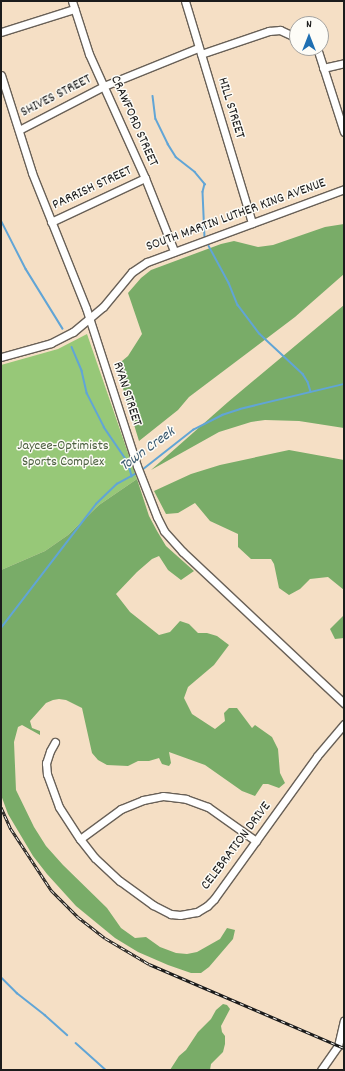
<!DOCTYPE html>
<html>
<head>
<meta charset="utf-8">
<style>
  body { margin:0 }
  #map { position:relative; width:345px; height:1071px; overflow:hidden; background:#f5dfc5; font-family:Dekko,sans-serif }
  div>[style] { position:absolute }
  .green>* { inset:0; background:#97c878 }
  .forest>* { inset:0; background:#79ac68 }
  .stream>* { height:1.5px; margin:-0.75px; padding:0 0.75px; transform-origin:0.75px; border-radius:0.75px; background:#61a5d6 }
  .roads { filter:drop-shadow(1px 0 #686057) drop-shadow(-1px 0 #686057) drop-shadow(0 1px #686057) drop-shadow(0 -1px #686057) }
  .street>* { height:7px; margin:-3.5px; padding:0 3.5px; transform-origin:3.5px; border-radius:3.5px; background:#fff }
  .rail>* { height:3px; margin-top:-1.5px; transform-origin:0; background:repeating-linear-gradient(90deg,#fdfcf7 0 4.5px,#1c1c1c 0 9px); box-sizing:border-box; border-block:1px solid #1c1c1c }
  span { translate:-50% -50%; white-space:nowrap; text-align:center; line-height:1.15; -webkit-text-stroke:3px #fdfcf7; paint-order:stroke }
  .street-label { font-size:14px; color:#1c1c1c }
  .park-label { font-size:14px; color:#4d6141 }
  .water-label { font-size:15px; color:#3b5a70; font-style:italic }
  .frame { position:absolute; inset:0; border:2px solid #1c1c1c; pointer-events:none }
  .north { position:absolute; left:289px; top:16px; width:40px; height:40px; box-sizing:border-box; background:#fdfcf7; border:1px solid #a3a29f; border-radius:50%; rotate:0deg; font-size:11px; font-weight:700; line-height:16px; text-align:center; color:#1c1c1c }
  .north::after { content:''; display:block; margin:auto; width:14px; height:18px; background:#1f6fb2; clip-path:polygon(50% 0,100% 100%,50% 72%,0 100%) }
</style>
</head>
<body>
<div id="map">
  <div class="green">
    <i style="clip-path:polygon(87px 334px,137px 479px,99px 505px,68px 535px,45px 551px,1px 570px,1px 365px,58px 349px)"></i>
  </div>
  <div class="forest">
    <i style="clip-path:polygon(344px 224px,344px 274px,295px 317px,189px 397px,178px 410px,139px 441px,116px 366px,128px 356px,142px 334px,128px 293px,141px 278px,151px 270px,221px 244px,234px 241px,258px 247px,273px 245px,325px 227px)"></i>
    <i style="clip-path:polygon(344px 305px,344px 428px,299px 421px,265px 420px,251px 422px,219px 432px,151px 470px,228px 402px)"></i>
    <i style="clip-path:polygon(289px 450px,344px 460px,344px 590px,328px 577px,310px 579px,300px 589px,289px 595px,279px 588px,274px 564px,271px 559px,251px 559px,238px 547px,238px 534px,210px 521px,195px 503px,178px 513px,166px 514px,154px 491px,191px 474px,220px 465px)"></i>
    <i style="clip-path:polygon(137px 479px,149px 516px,157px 531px,166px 546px,194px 571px,181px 580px,168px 570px,159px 556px,152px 559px,137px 572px,116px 594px,130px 612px,159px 635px,170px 632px,180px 621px,189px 624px,198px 633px,207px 633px,217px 636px,229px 645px,214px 665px,188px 687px,184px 698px,192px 714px,215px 729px,225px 721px,224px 713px,229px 708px,237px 708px,252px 728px,255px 725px,272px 737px,278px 749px,280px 773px,285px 783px,279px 788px,268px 784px,263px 784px,255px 796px,242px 791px,205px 765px,169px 752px,171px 763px,169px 766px,162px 764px,159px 758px,149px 761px,138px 761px,128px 766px,107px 765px,98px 760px,92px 753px,82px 708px,66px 700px,59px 699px,53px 700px,46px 703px,30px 721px,32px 728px,40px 731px,40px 735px,22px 725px,18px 727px,14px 742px,16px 790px,34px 827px,46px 846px,63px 865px,107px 908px,121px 928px,135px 938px,146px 937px,160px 947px,176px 953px,187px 954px,197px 952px,220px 939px,227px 928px,235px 930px,233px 939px,209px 967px,201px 973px,191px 973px,168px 965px,138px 952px,115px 938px,76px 906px,47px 874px,33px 856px,8px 814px,1px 795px,1px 570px,45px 551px,68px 535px,99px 505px)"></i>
    <i style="clip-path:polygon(344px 615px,344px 638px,335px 639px,330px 629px)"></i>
    <i style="clip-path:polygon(223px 1004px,227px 1005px,230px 1009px,221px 1026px,222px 1032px,225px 1036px,225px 1044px,223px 1052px,211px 1064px,210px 1070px,170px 1070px,179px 1056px,186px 1050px,198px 1032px,211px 1019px,216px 1010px)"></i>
  </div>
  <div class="stream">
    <i style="left:153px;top:96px;width:23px;rotate:83deg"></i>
    <i style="left:156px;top:119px;width:28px;rotate:64deg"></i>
    <i style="left:168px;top:144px;width:15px;rotate:58deg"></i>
    <i style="left:176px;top:157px;width:24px;rotate:38deg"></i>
    <i style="left:195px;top:172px;width:16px;rotate:50deg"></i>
    <i style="left:205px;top:184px;width:8px;rotate:104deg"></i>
    <i style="left:203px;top:192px;width:45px;rotate:87.5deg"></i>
    <i style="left:1px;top:220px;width:55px;rotate:63deg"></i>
    <i style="left:26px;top:269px;width:70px;rotate:58.3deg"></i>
    <i style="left:209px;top:246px;width:42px;rotate:61.6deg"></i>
    <i style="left:229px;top:283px;width:24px;rotate:68deg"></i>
    <i style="left:238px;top:305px;width:36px;rotate:53deg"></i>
    <i style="left:260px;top:334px;width:59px;rotate:42.9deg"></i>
    <i style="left:303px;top:374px;width:9px;rotate:58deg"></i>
    <i style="left:308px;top:382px;width:10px;rotate:73deg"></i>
    <i style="left:72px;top:347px;width:26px;rotate:67deg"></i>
    <i style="left:82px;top:371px;width:23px;rotate:77deg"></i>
    <i style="left:87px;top:393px;width:38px;rotate:63deg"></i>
    <i style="left:104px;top:427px;width:42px;rotate:55.6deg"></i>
    <i style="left:128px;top:462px;width:15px;rotate:74deg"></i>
    <i style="left:142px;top:470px;width:65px;rotate:-38.1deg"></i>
    <i style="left:193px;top:430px;width:33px;rotate:-27deg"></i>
    <i style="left:222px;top:415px;width:19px;rotate:-18deg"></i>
    <i style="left:240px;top:409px;width:107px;rotate:-13.5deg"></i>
    <i style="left:1px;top:628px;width:156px;rotate:-52.5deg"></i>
    <i style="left:96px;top:504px;width:29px;rotate:-44deg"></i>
    <i style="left:117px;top:484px;width:23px;rotate:-29deg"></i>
    <i style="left:1px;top:977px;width:23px;rotate:45deg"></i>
    <i style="left:17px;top:993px;width:36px;rotate:38deg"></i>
    <i style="left:45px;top:1015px;width:30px;rotate:42deg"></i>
    <i style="left:76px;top:1043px;width:40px;rotate:42deg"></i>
  </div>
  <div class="roads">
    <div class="street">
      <i style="left:72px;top:1px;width:56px;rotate:72.2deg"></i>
      <i style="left:89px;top:54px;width:136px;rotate:65.7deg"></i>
      <i style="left:145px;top:178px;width:79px;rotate:68.3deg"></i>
      <i style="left:185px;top:1px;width:232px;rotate:73.2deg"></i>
      <i style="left:1px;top:32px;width:77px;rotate:-17.5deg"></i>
      <i style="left:317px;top:48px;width:88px;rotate:72.2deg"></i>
      <i style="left:201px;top:54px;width:72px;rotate:-18.7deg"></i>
      <i style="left:269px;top:31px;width:11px;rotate:-5deg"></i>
      <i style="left:280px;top:30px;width:19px;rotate:25deg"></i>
      <i style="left:323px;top:68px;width:22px;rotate:-13deg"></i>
      <i style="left:1px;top:75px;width:103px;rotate:72.4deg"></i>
      <i style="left:32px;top:173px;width:145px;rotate:68.2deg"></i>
      <i style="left:86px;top:308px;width:166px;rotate:72.1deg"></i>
      <i style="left:137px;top:466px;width:55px;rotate:68.6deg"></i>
      <i style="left:157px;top:517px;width:16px;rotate:63deg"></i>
      <i style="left:164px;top:531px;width:28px;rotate:48deg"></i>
      <i style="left:183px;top:552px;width:221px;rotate:43.2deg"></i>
      <i style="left:19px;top:130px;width:96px;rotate:-27.4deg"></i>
      <i style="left:104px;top:86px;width:101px;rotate:-22deg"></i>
      <i style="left:51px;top:222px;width:104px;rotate:-25.1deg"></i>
      <i style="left:1px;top:357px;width:52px;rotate:-15.6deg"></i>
      <i style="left:51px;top:343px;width:25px;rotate:-27deg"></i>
      <i style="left:73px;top:332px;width:39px;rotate:-40deg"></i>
      <i style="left:103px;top:307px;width:45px;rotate:-50.4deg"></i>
      <i style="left:132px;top:272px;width:18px;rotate:-34deg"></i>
      <i style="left:147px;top:262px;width:210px;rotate:-20.3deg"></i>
      <i style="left:55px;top:742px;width:10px;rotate:119deg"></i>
      <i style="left:50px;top:751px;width:13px;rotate:108deg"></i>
      <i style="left:46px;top:763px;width:11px;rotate:85deg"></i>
      <i style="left:47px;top:774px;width:35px;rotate:70deg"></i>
      <i style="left:59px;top:807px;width:38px;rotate:57deg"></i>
      <i style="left:80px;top:839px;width:24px;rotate:52deg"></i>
      <i style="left:95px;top:858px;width:34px;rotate:43deg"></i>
      <i style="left:120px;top:881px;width:41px;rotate:36deg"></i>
      <i style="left:153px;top:905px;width:20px;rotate:27deg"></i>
      <i style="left:171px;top:914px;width:9px;rotate:6deg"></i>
      <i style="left:180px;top:915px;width:17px;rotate:-10deg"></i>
      <i style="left:197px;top:912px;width:12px;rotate:-31deg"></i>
      <i style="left:207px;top:906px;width:10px;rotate:-45deg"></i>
      <i style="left:214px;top:899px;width:176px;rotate:-54.2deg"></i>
      <i style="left:317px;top:756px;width:42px;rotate:-49.8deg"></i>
      <i style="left:80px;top:839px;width:51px;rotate:-36.2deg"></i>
      <i style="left:121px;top:809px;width:24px;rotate:-22deg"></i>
      <i style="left:143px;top:800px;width:20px;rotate:-11deg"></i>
      <i style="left:163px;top:796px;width:23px;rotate:7deg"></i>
      <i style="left:186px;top:799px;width:23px;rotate:20deg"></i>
      <i style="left:208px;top:807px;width:59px;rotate:35.3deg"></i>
      <i style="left:321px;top:1070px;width:29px;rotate:-55deg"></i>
      <i style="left:338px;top:1046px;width:26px;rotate:-77deg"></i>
    </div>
  </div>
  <div class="rail">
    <i style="left:1px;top:807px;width:24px;rotate:66deg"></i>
    <i style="left:11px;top:829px;width:73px;rotate:56.7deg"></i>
    <i style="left:51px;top:890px;width:38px;rotate:45deg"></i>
    <i style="left:78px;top:917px;width:34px;rotate:38deg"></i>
    <i style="left:105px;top:938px;width:51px;rotate:30.6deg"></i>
    <i style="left:149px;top:964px;width:212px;rotate:23.3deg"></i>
  </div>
  <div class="street-label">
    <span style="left:56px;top:96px;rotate:-27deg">SHIVES STREET</span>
    <span style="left:231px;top:108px;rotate:73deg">HILL STREET</span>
    <span style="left:134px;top:121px;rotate:66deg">CRAWFORD STREET</span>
    <span style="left:92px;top:188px;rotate:-25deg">PARRISH STREET</span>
    <span style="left:236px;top:215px;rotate:-20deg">SOUTH MARTIN LUTHER KING AVENUE</span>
    <span style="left:127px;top:394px;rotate:72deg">RYAN STREET</span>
    <span style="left:236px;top:846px;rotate:-53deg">CELEBRATION DRIVE</span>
  </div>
  <div class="park-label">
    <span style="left:63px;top:454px">Jaycee-Optimists<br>Sports Complex</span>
  </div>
  <div class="water-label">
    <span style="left:148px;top:450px;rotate:-36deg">Town Creek</span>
  </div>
  <div class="frame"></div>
  <div class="north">N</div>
</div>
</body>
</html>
